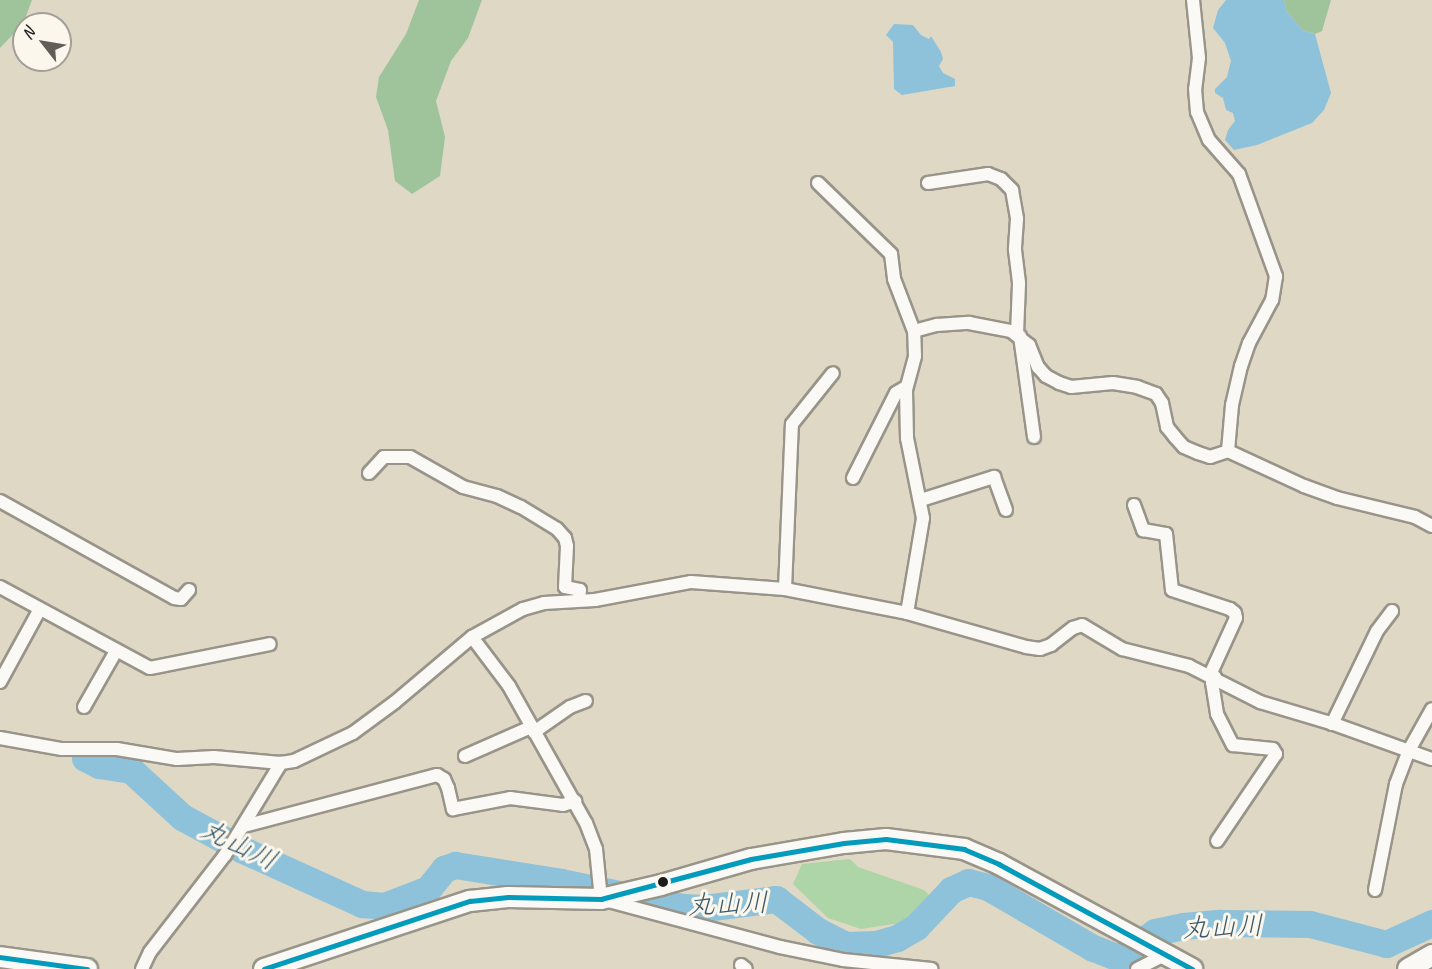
<!DOCTYPE html>
<html>
<head>
<meta charset="utf-8">
<style>
  body { margin:0 }
  #map { position:relative; width:1432px; height:969px; overflow:hidden; background:#ded8c4; font-family:Caveat,"Klee One",sans-serif }
  div>[style] { position:absolute }
  .green>* { inset:0; background:#add5a8 }
  .forest>* { inset:0; background:#9fc49c }
  .water>* { inset:0; background:#8ec2db }
  .river>* { height:27px; margin:-13.5px; padding:0 13.5px; transform-origin:13.5px; border-radius:13.5px; background:#8ec2db }
  .roads { filter:drop-shadow(2px 0 #989489) drop-shadow(-2px 0 #989489) drop-shadow(0 2px #989489) drop-shadow(0 -2px #989489) }
  .minor>* { height:12px; margin:-6px; padding:0 6px; transform-origin:6px; border-radius:6px; background:#faf9f6 }
  .primary>* { height:20px; margin:-10px; padding:0 10px; transform-origin:10px; border-radius:10px; background:#faf9f6 }
  .bus-1>* { height:4.5px; margin:-2.25px; padding:0 2.25px; transform-origin:2.25px; border-radius:2.25px; background:#039bbc }
  .dots>* { width:16px; height:16px; translate:-50% -50%; box-sizing:border-box; border:3px solid #fbf7ec; border-radius:50% }
  span { translate:-50% -50%; white-space:nowrap; text-align:center; line-height:1.15; -webkit-text-stroke:6px #fbf7ec; paint-order:stroke }
  .water-label { font-size:27px; color:#3c5a6c; font-style:italic }
  .north { position:absolute; left:12px; top:12px; width:60px; height:60px; box-sizing:border-box; background:#fbf7ec; border:2px solid #a29f99; border-radius:50%; rotate:301deg; font-size:16px; font-weight:700; line-height:24px; text-align:center; color:#1c1c1c }
  .north::after { content:''; display:block; margin:auto; width:21px; height:27px; background:#605e57; clip-path:polygon(50% 0,100% 100%,50% 72%,0 100%) }
</style>
</head>
<body>
<div id="map">
  <div class="green">
    <i style="clip-path:polygon(850px 859px,858px 867px,924px 890px,937px 903px,900px 923px,861px 929px,828px 918px,793px 884px,802px 864px)"></i>
  </div>
  <div class="forest">
    <i style="clip-path:polygon(0 0,32px 0,23px 24px,0 48px)"></i>
    <i style="clip-path:polygon(419px 0,482px 0,468px 38px,451px 61px,436px 101px,445px 137px,440px 176px,412px 194px,395px 181px,388px 130px,376px 97px,379px 77px,406px 34px)"></i>
    <i style="clip-path:polygon(1284px 0,1331px 0,1322px 31px,1315px 34px,1302px 30px,1286px 10px)"></i>
  </div>
  <div class="water">
    <i style="clip-path:polygon(1226px 0,1284px 0,1286px 10px,1302px 30px,1315px 34px,1331px 93px,1324px 110px,1312px 123px,1257px 145px,1234px 150px,1225px 140px,1228px 130px,1235px 121px,1233px 113px,1226px 110px,1223px 98px,1215px 93px,1215px 89px,1227px 77px,1231px 61px,1225px 43px,1213px 28px,1218px 10px)"></i>
    <i style="clip-path:polygon(894px 24px,913px 25px,921px 35px,929px 39px,931px 36px,941px 52px,943px 59px,939px 66px,943px 73px,955px 79px,955px 86px,902px 95px,894px 89px,893px 42px,886px 35px)"></i>
  </div>
  <div class="river">
    <i style="left:85px;top:758px;width:16px;rotate:27deg"></i>
    <i style="left:99px;top:765px;width:32px;rotate:9deg"></i>
    <i style="left:131px;top:770px;width:69px;rotate:42.7deg"></i>
    <i style="left:182px;top:817px;width:69px;rotate:28.4deg"></i>
    <i style="left:243px;top:850px;width:131px;rotate:24.4deg"></i>
    <i style="left:362px;top:904px;width:22px;rotate:5deg"></i>
    <i style="left:384px;top:906px;width:47px;rotate:-21.1deg"></i>
    <i style="left:428px;top:889px;width:26px;rotate:-51deg"></i>
    <i style="left:444px;top:869px;width:12px;rotate:-20deg"></i>
    <i style="left:455px;top:865px;width:107px;rotate:9.1deg"></i>
    <i style="left:561px;top:882px;width:125px;rotate:11.6deg"></i>
    <i style="left:683px;top:907px;width:21px;rotate:3deg"></i>
    <i style="left:704px;top:908px;width:73px;rotate:-7.1deg"></i>
    <i style="left:776px;top:899px;width:53px;rotate:37.3deg"></i>
    <i style="left:818px;top:931px;width:31px;rotate:27deg"></i>
    <i style="left:846px;top:945px;width:30px;rotate:-2deg"></i>
    <i style="left:876px;top:944px;width:22px;rotate:-16deg"></i>
    <i style="left:897px;top:938px;width:22px;rotate:-30deg"></i>
    <i style="left:916px;top:927px;width:51px;rotate:-46.6deg"></i>
    <i style="left:951px;top:890px;width:19px;rotate:-25deg"></i>
    <i style="left:968px;top:882px;width:21px;rotate:14deg"></i>
    <i style="left:988px;top:887px;width:121px;rotate:30.2deg"></i>
    <i style="left:1093px;top:948px;width:28px;rotate:21deg"></i>
    <i style="left:1119px;top:958px;width:44px;rotate:-35.8deg"></i>
    <i style="left:1155px;top:932px;width:29px;rotate:-12deg"></i>
    <i style="left:1183px;top:926px;width:37px;rotate:-5deg"></i>
    <i style="left:1220px;top:923px;width:90px;rotate:0.6deg"></i>
    <i style="left:1310px;top:924px;width:79px;rotate:14.7deg"></i>
    <i style="left:1386px;top:944px;width:51px;rotate:-24.5deg"></i>
  </div>
  <div class="roads">
    <div class="minor">
      <i style="left:1193px;top:0;width:58px;rotate:84.1deg"></i>
      <i style="left:1199px;top:58px;width:31px;rotate:97deg"></i>
      <i style="left:1195px;top:89px;width:23px;rotate:85deg"></i>
      <i style="left:1197px;top:112px;width:30px;rotate:67deg"></i>
      <i style="left:1209px;top:140px;width:45px;rotate:48.6deg"></i>
      <i style="left:1239px;top:174px;width:109px;rotate:70.1deg"></i>
      <i style="left:1276px;top:276px;width:24px;rotate:99deg"></i>
      <i style="left:1272px;top:300px;width:49px;rotate:118.1deg"></i>
      <i style="left:1249px;top:343px;width:24px;rotate:109deg"></i>
      <i style="left:1241px;top:366px;width:40px;rotate:103deg"></i>
      <i style="left:1232px;top:405px;width:46px;rotate:95deg"></i>
      <i style="left:818px;top:183px;width:102px;rotate:44.2deg"></i>
      <i style="left:891px;top:254px;width:25px;rotate:83deg"></i>
      <i style="left:894px;top:279px;width:56px;rotate:69deg"></i>
      <i style="left:928px;top:183px;width:61px;rotate:-8.5deg"></i>
      <i style="left:988px;top:174px;width:14px;rotate:21deg"></i>
      <i style="left:1001px;top:179px;width:16px;rotate:45deg"></i>
      <i style="left:1012px;top:190px;width:29px;rotate:80deg"></i>
      <i style="left:1017px;top:219px;width:31px;rotate:94deg"></i>
      <i style="left:1015px;top:250px;width:34px;rotate:83deg"></i>
      <i style="left:1019px;top:284px;width:50px;rotate:92.3deg"></i>
      <i style="left:1020px;top:336px;width:102px;rotate:82.1deg"></i>
      <i style="left:369px;top:473px;width:22px;rotate:-47deg"></i>
      <i style="left:384px;top:457px;width:26px"></i>
      <i style="left:410px;top:457px;width:61px;rotate:29.5deg"></i>
      <i style="left:463px;top:487px;width:35px;rotate:15deg"></i>
      <i style="left:497px;top:496px;width:26px;rotate:25deg"></i>
      <i style="left:521px;top:507px;width:42px;rotate:31.4deg"></i>
      <i style="left:557px;top:529px;width:12px;rotate:48deg"></i>
      <i style="left:565px;top:538px;width:8px;rotate:76deg"></i>
      <i style="left:567px;top:546px;width:41px;rotate:92.8deg"></i>
      <i style="left:565px;top:587px;width:15px;rotate:11deg"></i>
      <i style="left:580px;top:590px;width:10px;rotate:96deg"></i>
      <i style="left:853px;top:478px;width:95px;rotate:-63.2deg"></i>
      <i style="left:896px;top:393px;width:12px;rotate:-31deg"></i>
      <i style="left:921px;top:500px;width:77px;rotate:-17.5deg"></i>
      <i style="left:994px;top:477px;width:35px;rotate:70deg"></i>
      <i style="left:0;top:501px;width:199px;rotate:29.1deg"></i>
      <i style="left:174px;top:598px;width:7px;rotate:8deg"></i>
      <i style="left:181px;top:599px;width:12px;rotate:-48deg"></i>
      <i style="left:1134px;top:505px;width:27px;rotate:70deg"></i>
      <i style="left:1143px;top:530px;width:23px;rotate:10deg"></i>
      <i style="left:1166px;top:534px;width:56px;rotate:83.9deg"></i>
      <i style="left:1172px;top:590px;width:61px;rotate:18.1deg"></i>
      <i style="left:1230px;top:609px;width:6px;rotate:39deg"></i>
      <i style="left:1235px;top:613px;width:5px;rotate:79deg"></i>
      <i style="left:1236px;top:618px;width:63px;rotate:114.5deg"></i>
      <i style="left:0;top:587px;width:170px;rotate:28.4deg"></i>
      <i style="left:150px;top:668px;width:122px;rotate:-11.3deg"></i>
      <i style="left:785px;top:589px;width:165px;rotate:-87.6deg"></i>
      <i style="left:792px;top:424px;width:65px;rotate:-51.2deg"></i>
      <i style="left:907px;top:613px;width:96px;rotate:-80.4deg"></i>
      <i style="left:923px;top:518px;width:82px;rotate:-101.3deg"></i>
      <i style="left:907px;top:438px;width:48px;rotate:-91.2deg"></i>
      <i style="left:906px;top:390px;width:35px;rotate:-75deg"></i>
      <i style="left:915px;top:356px;width:25px;rotate:-92deg"></i>
      <i style="left:914px;top:331px;width:24px;rotate:-15deg"></i>
      <i style="left:937px;top:325px;width:32px;rotate:-4deg"></i>
      <i style="left:969px;top:323px;width:43px;rotate:10.8deg"></i>
      <i style="left:1011px;top:331px;width:23px;rotate:38deg"></i>
      <i style="left:1029px;top:345px;width:24px;rotate:68deg"></i>
      <i style="left:1038px;top:367px;width:12px;rotate:48deg"></i>
      <i style="left:1046px;top:376px;width:15px;rotate:28deg"></i>
      <i style="left:1059px;top:383px;width:13px;rotate:18deg"></i>
      <i style="left:1071px;top:387px;width:42px;rotate:-5.4deg"></i>
      <i style="left:1113px;top:383px;width:24px;rotate:9deg"></i>
      <i style="left:1137px;top:387px;width:20px;rotate:20deg"></i>
      <i style="left:1156px;top:394px;width:11px;rotate:56deg"></i>
      <i style="left:1162px;top:403px;width:25px;rotate:78deg"></i>
      <i style="left:1167px;top:427px;width:13px;rotate:51deg"></i>
      <i style="left:1175px;top:437px;width:13px;rotate:48deg"></i>
      <i style="left:1184px;top:447px;width:15px;rotate:23deg"></i>
      <i style="left:1198px;top:453px;width:13px;rotate:18deg"></i>
      <i style="left:1210px;top:457px;width:19px;rotate:-18deg"></i>
      <i style="left:1228px;top:451px;width:84px;rotate:24.7deg"></i>
      <i style="left:1304px;top:486px;width:35px;rotate:20deg"></i>
      <i style="left:1337px;top:498px;width:80px;rotate:13.7deg"></i>
      <i style="left:1415px;top:517px;width:19px;rotate:28deg"></i>
      <i style="left:472px;top:637px;width:61px;rotate:52.9deg"></i>
      <i style="left:509px;top:686px;width:157px;rotate:60.7deg"></i>
      <i style="left:586px;top:823px;width:28px;rotate:69deg"></i>
      <i style="left:596px;top:849px;width:50px;rotate:84.3deg"></i>
      <i style="left:601px;top:899px;width:185px;rotate:15deg"></i>
      <i style="left:780px;top:947px;width:64px;rotate:11.7deg"></i>
      <i style="left:843px;top:960px;width:89px;rotate:5.8deg"></i>
      <i style="left:1215px;top:677px;width:6px;rotate:121deg"></i>
      <i style="left:1212px;top:682px;width:32px;rotate:81deg"></i>
      <i style="left:1217px;top:714px;width:35px;rotate:63deg"></i>
      <i style="left:1233px;top:745px;width:40px;rotate:5.7deg"></i>
      <i style="left:1273px;top:749px;width:6px;rotate:59deg"></i>
      <i style="left:1276px;top:754px;width:105px;rotate:124.1deg"></i>
      <i style="left:0;top:682px;width:83px;rotate:-61.3deg"></i>
      <i style="left:84px;top:707px;width:64px;rotate:-60.3deg"></i>
      <i style="left:1332px;top:724px;width:103px;rotate:-64.2deg"></i>
      <i style="left:1377px;top:631px;width:25px;rotate:-53deg"></i>
      <i style="left:534px;top:732px;width:44px;rotate:-34.8deg"></i>
      <i style="left:570px;top:707px;width:17px;rotate:-21deg"></i>
      <i style="left:0;top:738px;width:63px;rotate:10.1deg"></i>
      <i style="left:62px;top:749px;width:55px"></i>
      <i style="left:117px;top:749px;width:61px;rotate:9.5deg"></i>
      <i style="left:177px;top:759px;width:37px;rotate:-3deg"></i>
      <i style="left:214px;top:757px;width:67px;rotate:5.1deg"></i>
      <i style="left:281px;top:763px;width:13px;rotate:-9deg"></i>
      <i style="left:294px;top:761px;width:65px;rotate:-25.4deg"></i>
      <i style="left:353px;top:733px;width:52px;rotate:-36.4deg"></i>
      <i style="left:395px;top:702px;width:101px;rotate:-40.2deg"></i>
      <i style="left:472px;top:637px;width:58px;rotate:-28.8deg"></i>
      <i style="left:523px;top:609px;width:22px;rotate:-16deg"></i>
      <i style="left:544px;top:603px;width:51px;rotate:-3.4deg"></i>
      <i style="left:595px;top:600px;width:98px;rotate:-10.6deg"></i>
      <i style="left:691px;top:582px;width:94px;rotate:4.3deg"></i>
      <i style="left:785px;top:589px;width:124px;rotate:11.1deg"></i>
      <i style="left:907px;top:613px;width:124px;rotate:15.9deg"></i>
      <i style="left:1026px;top:647px;width:14px;rotate:8deg"></i>
      <i style="left:1040px;top:649px;width:12px;rotate:-20deg"></i>
      <i style="left:1051px;top:645px;width:28px;rotate:-38deg"></i>
      <i style="left:1073px;top:628px;width:9px;rotate:-18deg"></i>
      <i style="left:1082px;top:625px;width:47px;rotate:31deg"></i>
      <i style="left:1122px;top:649px;width:69px;rotate:14.2deg"></i>
      <i style="left:1189px;top:666px;width:80px;rotate:26.9deg"></i>
      <i style="left:1260px;top:702px;width:77px;rotate:16.6deg"></i>
      <i style="left:1334px;top:724px;width:104px;rotate:19.7deg"></i>
      <i style="left:465px;top:756px;width:72px;rotate:-23.7deg"></i>
      <i style="left:244px;top:826px;width:200px;rotate:-14.8deg"></i>
      <i style="left:437px;top:775px;width:8px;rotate:30deg"></i>
      <i style="left:444px;top:779px;width:10px;rotate:66deg"></i>
      <i style="left:448px;top:788px;width:22px;rotate:77deg"></i>
      <i style="left:453px;top:809px;width:58px;rotate:-10.9deg"></i>
      <i style="left:510px;top:798px;width:53px;rotate:7.5deg"></i>
      <i style="left:563px;top:805px;width:13px;rotate:-18deg"></i>
      <i style="left:1375px;top:890px;width:108px;rotate:-78.8deg"></i>
      <i style="left:1396px;top:784px;width:34px;rotate:-69deg"></i>
      <i style="left:1408px;top:752px;width:49px;rotate:-60.8deg"></i>
      <i style="left:741px;top:965px;width:6px;rotate:39deg"></i>
      <i style="left:142px;top:969px;width:19px;rotate:-65deg"></i>
      <i style="left:150px;top:952px;width:123px;rotate:-52.3deg"></i>
      <i style="left:225px;top:855px;width:108px;rotate:-58.7deg"></i>
      <i style="left:1137px;top:969px;width:30px;rotate:-27deg"></i>
    </div>
    <div class="primary">
      <i style="left:0;top:957px;width:88px;rotate:7.9deg"></i>
      <i style="left:264px;top:969px;width:217px;rotate:-18.3deg"></i>
      <i style="left:470px;top:901px;width:38px;rotate:-6deg"></i>
      <i style="left:508px;top:897px;width:93px;rotate:1.2deg"></i>
      <i style="left:601px;top:899px;width:62px;rotate:-13.1deg"></i>
      <i style="left:661px;top:885px;width:94px;rotate:-16.1deg"></i>
      <i style="left:751px;top:859px;width:94px;rotate:-9.8deg"></i>
      <i style="left:844px;top:843px;width:42px;rotate:-5.4deg"></i>
      <i style="left:886px;top:839px;width:79px;rotate:7.3deg"></i>
      <i style="left:964px;top:849px;width:38px;rotate:23deg"></i>
      <i style="left:999px;top:864px;width:220px;rotate:28.5deg"></i>
      <i style="left:1408px;top:969px;width:28px;rotate:-30deg"></i>
    </div>
  </div>
  <div class="bus-1">
    <i style="left:0;top:957px;width:88px;rotate:7.9deg"></i>
    <i style="left:264px;top:969px;width:217px;rotate:-18.3deg"></i>
    <i style="left:470px;top:901px;width:38px;rotate:-6deg"></i>
    <i style="left:508px;top:897px;width:93px;rotate:1.2deg"></i>
    <i style="left:601px;top:899px;width:155px;rotate:-14.9deg"></i>
    <i style="left:751px;top:859px;width:94px;rotate:-9.8deg"></i>
    <i style="left:844px;top:843px;width:42px;rotate:-5.4deg"></i>
    <i style="left:886px;top:839px;width:79px;rotate:7.3deg"></i>
    <i style="left:964px;top:849px;width:38px;rotate:23deg"></i>
    <i style="left:999px;top:864px;width:220px;rotate:28.5deg"></i>
  </div>
  <div class="dots">
    <i style="left:663px;top:882px;background:#1c1c1c"></i>
  </div>
  <div class="water-label">
    <span style="left:239px;top:845px;rotate:26deg">丸山川</span>
    <span style="left:728px;top:904px;rotate:-2deg">丸山川</span>
    <span style="left:1223px;top:927px;rotate:-2deg">丸山川</span>
  </div>
  <div class="north">N</div>
</div>
</body>
</html>
